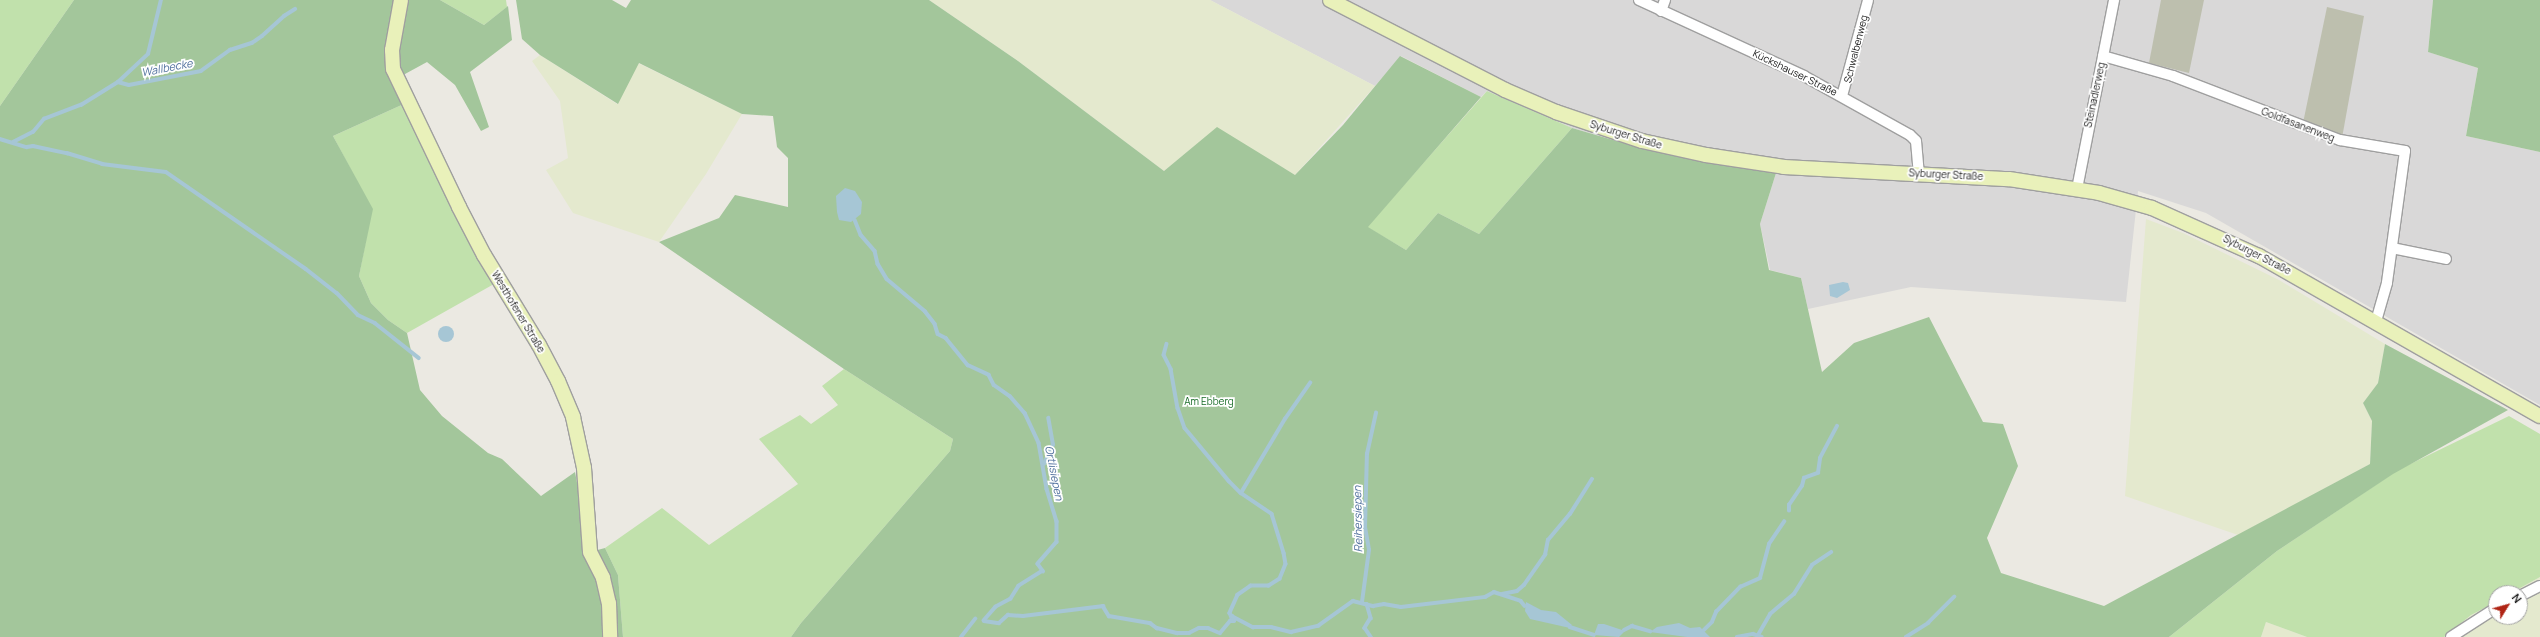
<!DOCTYPE html>
<html>
<head>
<meta charset="utf-8">
<style>
  body { margin:0 }
  #map { position:relative; width:2540px; height:637px; overflow:hidden; background:#ebe9e2; font-family:Manrope,sans-serif }
  div>[style] { position:absolute }
  .residential>* { inset:0; background:#d9d8d8 }
  .construction>* { inset:0; background:#bdbfae }
  .farmland>* { inset:0; background:#e4e9ce }
  .grass>* { inset:0; background:#c1e1ac }
  .forest>* { inset:0; background:#a3c69b }
  .water>* { inset:0; background:#a6c6d5 }
  .round { border-radius:50% }
  .stream>* { height:3.5px; margin:-1.75px; padding:0 1.75px; transform-origin:1.75px; border-radius:1.75px; background:#a6c6d5 }
  .roads { filter:drop-shadow(1px 0 #9f9f9f) drop-shadow(-1px 0 #9f9f9f) drop-shadow(0 1px #9f9f9f) drop-shadow(0 -1px #9f9f9f) }
  .street>* { height:10px; margin:-5px; padding:0 5px; transform-origin:5px; border-radius:5px; background:#fff }
  .secondary>* { height:14px; margin:-7px; padding:0 7px; transform-origin:7px; border-radius:7px; background:#e9f1ba }
  span { translate:-50% -50%; white-space:nowrap; text-align:center; line-height:1.15; -webkit-text-stroke:3.5px #fff; paint-order:stroke }
  .street-label { font-size:10px; color:#1b1b1b }
  .park-label { font-size:10px; color:#176b26 }
  .water-label { font-size:11px; color:#53729f; font-style:italic }
  .north { position:absolute; left:2488px; top:585px; width:40px; height:40px; box-sizing:border-box; background:#fff; border:1px solid #a4a4a4; border-radius:50%; rotate:53deg; font-size:11px; font-weight:700; line-height:16px; text-align:center; color:#1b1b1b }
  .north::after { content:''; display:block; margin:auto; width:14px; height:18px; background:#b02515; clip-path:polygon(50% 0,100% 100%,50% 72%,0 100%) }
</style>
</head>
<body>
<div id="map">
  <div class="residential">
    <i style="clip-path:polygon(1210px 0,2433px 0,2428px 52px,2478px 68px,2466px 136px,2540px 152px,2540px 405px,2206px 213px,2138px 191px,2126px 302px,1911px 287px,1808px 309px,1801px 278px,1770px 270px,1760px 224px,1776px 173px,1644px 149px,1572px 128px,1487px 91px,1481px 97px,1401px 56px,1375px 86px)"></i>
  </div>
  <div class="construction">
    <i style="clip-path:polygon(2161px 0,2204px 0,2189px 73px,2149px 63px)"></i>
    <i style="clip-path:polygon(2327px 7px,2364px 16px,2342px 138px,2303px 123px)"></i>
  </div>
  <div class="farmland">
    <i style="clip-path:polygon(929px 0,1210px 0,1375px 86px,1295px 175px,1217px 128px,1164px 171px,1018px 61px)"></i>
    <i style="clip-path:polygon(540px 55px,617px 104px,638px 63px,742px 114px,706px 174px,659px 242px,573px 213px,546px 170px,568px 158px,560px 101px,532px 61px)"></i>
    <i style="clip-path:polygon(2146px 219px,2183px 233px,2279px 280px,2385px 344px,2378px 383px,2363px 403px,2372px 421px,2370px 464px,2238px 535px,2125px 496px)"></i>
    <i style="clip-path:polygon(2540px 577px,2540px 637px,2444px 637px,2471px 615px,2496px 602px,2496px 617px,2520px 617px,2520px 593px,2511px 593px)"></i>
    <i style="clip-path:polygon(2266px 622px,2307px 637px,2261px 637px)"></i>
  </div>
  <div class="grass">
    <i style="clip-path:polygon(0 0,74px 0,0 106px)"></i>
    <i style="clip-path:polygon(440px 0,506px 0,507px 7px,484px 25px)"></i>
    <i style="clip-path:polygon(1487px 91px,1572px 128px,1479px 234px,1438px 213px,1406px 250px,1367px 227px)"></i>
    <i style="clip-path:polygon(406px 103px,494px 284px,407px 333px,388px 320px,371px 303px,359px 276px,372px 209px,333px 136px)"></i>
    <i style="clip-path:polygon(844px 369px,953px 439px,950px 451px,801px 623px,791px 637px,623px 637px,618px 575px,605px 548px,662px 508px,709px 545px,798px 484px,759px 439px,800px 415px,811px 424px,838px 405px,822px 386px)"></i>
    <i style="clip-path:polygon(2509px 416px,2540px 434px,2540px 577px,2511px 593px,2496px 593px,2496px 602px,2471px 615px,2444px 637px,2307px 637px,2266px 622px,2261px 637px,2169px 637px,2277px 551px,2398px 470px)"></i>
  </div>
  <div class="forest">
    <i style="clip-path:polygon(74px 0,440px 0,484px 25px,508px 6px,512px 40px,470px 72px,489px 127px,481px 131px,455px 85px,427px 62px,394px 80px,406px 103px,333px 136px,373px 209px,359px 276px,371px 303px,388px 320px,407px 333px,420px 390px,442px 416px,488px 453px,502px 459px,541px 496px,575px 472px,590px 552px,605px 548px,618px 575px,623px 637px,0 637px,0 106px)"></i>
    <i style="clip-path:polygon(516px 0,612px 0,626px 8px,631px 0,929px 0,1018px 61px,1164px 171px,1217px 127px,1295px 175px,1343px 125px,1400px 56px,1481px 97px,1368px 227px,1406px 250px,1438px 213px,1479px 234px,1572px 128px,1644px 149px,1776px 173px,1760px 224px,1769px 270px,1801px 278px,1822px 372px,1854px 343px,1929px 317px,1983px 422px,2003px 424px,2018px 466px,1987px 538px,2001px 573px,2104px 606px,2370px 464px,2372px 421px,2363px 403px,2378px 383px,2385px 344px,2508px 410px,2393px 474px,2277px 551px,2169px 637px,791px 637px,801px 623px,950px 451px,953px 439px,844px 369px,659px 242px,719px 218px,735px 195px,788px 207px,788px 158px,777px 147px,773px 116px,742px 114px,639px 63px,618px 104px,540px 55px,522px 39px)"></i>
    <i style="clip-path:polygon(2433px 0,2540px 0,2540px 152px,2466px 136px,2478px 68px,2428px 52px)"></i>
  </div>
  <div class="water">
    <i style="clip-path:polygon(845px 188px,855px 191px,862px 202px,861px 214px,851px 222px,839px 220px,837px 212px,836px 196px)"></i>
    <i style="clip-path:polygon(1843px 282px,1848px 283px,1850px 290px,1837px 298px,1830px 296px,1829px 285px)"></i>
    <i class="round" style="left:438px;top:326px;width:16px;height:16px"></i>
    <i style="clip-path:polygon(1526px 602px,1541px 610px,1556px 612px,1572px 625px,1570px 628px,1530px 619px,1525px 611px)"></i>
    <i style="clip-path:polygon(1679px 623px,1690px 628px,1700px 627px,1710px 637px,1687px 637px,1650px 632px,1657px 627px)"></i>
    <i style="clip-path:polygon(1598px 624px,1604px 624px,1625px 631px,1619px 637px,1594px 635px)"></i>
  </div>
  <div class="stream">
    <i style="left:118px;top:82px;width:11px;rotate:15deg"></i>
    <i style="left:129px;top:85px;width:73px;rotate:-11deg"></i>
    <i style="left:201px;top:71px;width:36px;rotate:-36deg"></i>
    <i style="left:230px;top:50px;width:23px;rotate:-18deg"></i>
    <i style="left:252px;top:43px;width:12px;rotate:-35deg"></i>
    <i style="left:262px;top:36px;width:30px;rotate:-42deg"></i>
    <i style="left:284px;top:16px;width:13px;rotate:-32deg"></i>
    <i style="left:0;top:139px;width:28px;rotate:17deg"></i>
    <i style="left:27px;top:147px;width:6px;rotate:-9deg"></i>
    <i style="left:33px;top:146px;width:35px;rotate:12deg"></i>
    <i style="left:67px;top:153px;width:37px;rotate:17deg"></i>
    <i style="left:102px;top:164px;width:64px;rotate:7.1deg"></i>
    <i style="left:166px;top:172px;width:170px;rotate:34.7deg"></i>
    <i style="left:306px;top:269px;width:39px;rotate:38deg"></i>
    <i style="left:337px;top:293px;width:30px;rotate:46deg"></i>
    <i style="left:358px;top:315px;width:19px;rotate:25deg"></i>
    <i style="left:375px;top:323px;width:56px;rotate:38.5deg"></i>
    <i style="left:13px;top:142px;width:22px;rotate:-27deg"></i>
    <i style="left:33px;top:132px;width:17px;rotate:-50deg"></i>
    <i style="left:44px;top:119px;width:40px;rotate:-21deg"></i>
    <i style="left:81px;top:105px;width:44px;rotate:-31.9deg"></i>
    <i style="left:118px;top:82px;width:41px;rotate:-43deg"></i>
    <i style="left:148px;top:54px;width:56px;rotate:-76.5deg"></i>
    <i style="left:855px;top:220px;width:16px;rotate:68deg"></i>
    <i style="left:861px;top:235px;width:21px;rotate:49deg"></i>
    <i style="left:875px;top:251px;width:13px;rotate:77deg"></i>
    <i style="left:878px;top:264px;width:17px;rotate:59deg"></i>
    <i style="left:887px;top:279px;width:50px;rotate:40.1deg"></i>
    <i style="left:925px;top:311px;width:16px;rotate:52deg"></i>
    <i style="left:935px;top:324px;width:10px;rotate:73deg"></i>
    <i style="left:938px;top:334px;width:9px;rotate:27deg"></i>
    <i style="left:946px;top:338px;width:35px;rotate:51deg"></i>
    <i style="left:968px;top:365px;width:23px;rotate:25deg"></i>
    <i style="left:989px;top:375px;width:11px;rotate:63deg"></i>
    <i style="left:994px;top:385px;width:19px;rotate:35deg"></i>
    <i style="left:1010px;top:396px;width:23px;rotate:49deg"></i>
    <i style="left:1025px;top:413px;width:33px;rotate:65deg"></i>
    <i style="left:1039px;top:443px;width:47px;rotate:80.1deg"></i>
    <i style="left:1047px;top:489px;width:34px;rotate:73deg"></i>
    <i style="left:1057px;top:521px;width:21px;rotate:90deg"></i>
    <i style="left:1057px;top:542px;width:29px;rotate:131deg"></i>
    <i style="left:1038px;top:564px;width:9px;rotate:54deg"></i>
    <i style="left:1043px;top:571px;width:28px;rotate:148deg"></i>
    <i style="left:1019px;top:586px;width:15px;rotate:122deg"></i>
    <i style="left:1011px;top:599px;width:17px;rotate:152deg"></i>
    <i style="left:996px;top:607px;width:18px;rotate:131deg"></i>
    <i style="left:1167px;top:344px;width:11px;rotate:105deg"></i>
    <i style="left:1164px;top:355px;width:16px;rotate:63deg"></i>
    <i style="left:1171px;top:369px;width:40px;rotate:80deg"></i>
    <i style="left:1178px;top:408px;width:21px;rotate:71deg"></i>
    <i style="left:1185px;top:428px;width:69px;rotate:50.3deg"></i>
    <i style="left:1229px;top:481px;width:17px;rotate:45deg"></i>
    <i style="left:1241px;top:493px;width:37px;rotate:34deg"></i>
    <i style="left:1272px;top:514px;width:41px;rotate:72.9deg"></i>
    <i style="left:1284px;top:553px;width:11px;rotate:80deg"></i>
    <i style="left:1286px;top:564px;width:16px;rotate:112deg"></i>
    <i style="left:1280px;top:579px;width:13px;rotate:148deg"></i>
    <i style="left:1269px;top:586px;width:18px;rotate:180deg"></i>
    <i style="left:1251px;top:586px;width:16px;rotate:145deg"></i>
    <i style="left:1238px;top:595px;width:20px;rotate:114deg"></i>
    <i style="left:1230px;top:613px;width:5px;rotate:68deg"></i>
    <i style="left:1044px;top:464px;width:21px;rotate:-65deg"></i>
    <i style="left:1053px;top:445px;width:27px;rotate:-100deg"></i>
    <i style="left:1241px;top:493px;width:86px;rotate:-59.3deg"></i>
    <i style="left:1285px;top:419px;width:44px;rotate:-55.2deg"></i>
    <i style="left:1789px;top:511px;width:6px;rotate:-90deg"></i>
    <i style="left:1789px;top:505px;width:23px;rotate:-56deg"></i>
    <i style="left:1802px;top:486px;width:8px;rotate:-76deg"></i>
    <i style="left:1804px;top:478px;width:15px;rotate:-20deg"></i>
    <i style="left:1818px;top:473px;width:15px;rotate:-82deg"></i>
    <i style="left:1820px;top:458px;width:36px;rotate:-62deg"></i>
    <i style="left:1502px;top:594px;width:15px;rotate:-11deg"></i>
    <i style="left:1517px;top:591px;width:9px;rotate:-41deg"></i>
    <i style="left:1524px;top:585px;width:37px;rotate:-55deg"></i>
    <i style="left:1545px;top:555px;width:15px;rotate:-79deg"></i>
    <i style="left:1548px;top:540px;width:34px;rotate:-50deg"></i>
    <i style="left:1570px;top:514px;width:41px;rotate:-57.8deg"></i>
    <i style="left:1362px;top:602px;width:52px;rotate:-82.3deg"></i>
    <i style="left:1369px;top:550px;width:22px;rotate:-100deg"></i>
    <i style="left:1365px;top:528px;width:74px;rotate:-88.5deg"></i>
    <i style="left:1367px;top:454px;width:42px;rotate:-77.6deg"></i>
    <i style="left:1367px;top:604px;width:15px;rotate:74deg"></i>
    <i style="left:1371px;top:618px;width:12px;rotate:121deg"></i>
    <i style="left:1365px;top:628px;width:11px;rotate:56deg"></i>
    <i style="left:984px;top:621px;width:15px;rotate:8deg"></i>
    <i style="left:999px;top:623px;width:12px;rotate:-42deg"></i>
    <i style="left:1008px;top:615px;width:15px;rotate:4deg"></i>
    <i style="left:1023px;top:616px;width:81px;rotate:-7.1deg"></i>
    <i style="left:1103px;top:606px;width:12px;rotate:59deg"></i>
    <i style="left:1109px;top:616px;width:42px;rotate:9.7deg"></i>
    <i style="left:1150px;top:623px;width:9px;rotate:36deg"></i>
    <i style="left:1157px;top:628px;width:21px;rotate:14deg"></i>
    <i style="left:1177px;top:633px;width:12px"></i>
    <i style="left:1189px;top:633px;width:11px;rotate:-27deg"></i>
    <i style="left:1199px;top:628px;width:9px"></i>
    <i style="left:1208px;top:628px;width:13px;rotate:23deg"></i>
    <i style="left:1220px;top:633px;width:16px;rotate:-50deg"></i>
    <i style="left:1230px;top:621px;width:4px"></i>
    <i style="left:1234px;top:621px;width:5px;rotate:-112deg"></i>
    <i style="left:1232px;top:616px;width:24px;rotate:28deg"></i>
    <i style="left:1253px;top:627px;width:18px"></i>
    <i style="left:1271px;top:627px;width:21px;rotate:14deg"></i>
    <i style="left:1291px;top:632px;width:28px;rotate:-13deg"></i>
    <i style="left:1318px;top:626px;width:43px;rotate:-35.5deg"></i>
    <i style="left:1353px;top:601px;width:21px;rotate:14deg"></i>
    <i style="left:1373px;top:606px;width:11px;rotate:-10deg"></i>
    <i style="left:1384px;top:604px;width:17px;rotate:10deg"></i>
    <i style="left:1401px;top:607px;width:85px;rotate:-6.8deg"></i>
    <i style="left:1485px;top:597px;width:10px;rotate:-29deg"></i>
    <i style="left:1494px;top:592px;width:28px;rotate:18deg"></i>
    <i style="left:1521px;top:601px;width:6px;rotate:51deg"></i>
    <i style="left:1570px;top:627px;width:25px;rotate:18deg"></i>
    <i style="left:1624px;top:630px;width:9px;rotate:-27deg"></i>
    <i style="left:1632px;top:626px;width:19px;rotate:16deg"></i>
    <i style="left:1704px;top:630px;width:11px;rotate:-45deg"></i>
    <i style="left:1712px;top:622px;width:11px;rotate:-68deg"></i>
    <i style="left:1716px;top:612px;width:35px;rotate:-46deg"></i>
    <i style="left:1740px;top:587px;width:22px;rotate:-24deg"></i>
    <i style="left:1760px;top:578px;width:35px;rotate:-75deg"></i>
    <i style="left:1769px;top:544px;width:27px;rotate:-56deg"></i>
    <i style="left:1758px;top:635px;width:24px;rotate:-60deg"></i>
    <i style="left:1770px;top:614px;width:31px;rotate:-40deg"></i>
    <i style="left:1794px;top:594px;width:34px;rotate:-58deg"></i>
    <i style="left:1812px;top:565px;width:23px;rotate:-34deg"></i>
    <i style="left:961px;top:637px;width:23px;rotate:-52deg"></i>
    <i style="left:1737px;top:637px;width:16px;rotate:-11deg"></i>
    <i style="left:1753px;top:634px;width:9px;rotate:18deg"></i>
    <i style="left:1906px;top:637px;width:26px;rotate:-32deg"></i>
    <i style="left:1928px;top:623px;width:37px;rotate:-45deg"></i>
  </div>
  <div class="roads">
    <div class="street">
      <i style="left:1639px;top:0;width:182px;rotate:24.7deg"></i>
      <i style="left:1804px;top:76px;width:121px;rotate:29.1deg"></i>
      <i style="left:1910px;top:135px;width:8px;rotate:45deg"></i>
      <i style="left:1916px;top:141px;width:33px;rotate:85deg"></i>
      <i style="left:1661px;top:11px;width:12px;rotate:-70deg"></i>
      <i style="left:2103px;top:56px;width:73px;rotate:15.9deg"></i>
      <i style="left:2173px;top:76px;width:179px;rotate:21deg"></i>
      <i style="left:2340px;top:140px;width:66px;rotate:9.6deg"></i>
      <i style="left:2405px;top:151px;width:133px;rotate:97.8deg"></i>
      <i style="left:2387px;top:283px;width:40px;rotate:106deg"></i>
      <i style="left:1842px;top:96px;width:99px;rotate:-74.8deg"></i>
      <i style="left:2077px;top:189px;width:193px;rotate:-78.9deg"></i>
      <i style="left:2392px;top:248px;width:55px;rotate:11.5deg"></i>
      <i style="left:2520px;top:596px;width:22px;rotate:-27deg"></i>
      <i style="left:2451px;top:637px;width:54px;rotate:-32.8deg"></i>
    </div>
    <div class="secondary">
      <i style="left:401px;top:0;width:51px;rotate:100.2deg"></i>
      <i style="left:392px;top:50px;width:19px;rotate:87deg"></i>
      <i style="left:393px;top:69px;width:153px;rotate:64.4deg"></i>
      <i style="left:459px;top:207px;width:54px;rotate:62.5deg"></i>
      <i style="left:484px;top:255px;width:105px;rotate:58.6deg"></i>
      <i style="left:539px;top:345px;width:41px;rotate:62.2deg"></i>
      <i style="left:558px;top:381px;width:39px;rotate:67deg"></i>
      <i style="left:573px;top:417px;width:52px;rotate:77.8deg"></i>
      <i style="left:584px;top:468px;width:84px;rotate:85.9deg"></i>
      <i style="left:590px;top:552px;width:29px;rotate:63deg"></i>
      <i style="left:603px;top:578px;width:26px;rotate:77deg"></i>
      <i style="left:609px;top:603px;width:34px;rotate:88deg"></i>
      <i style="left:1330px;top:0;width:197px;rotate:27.2deg"></i>
      <i style="left:1505px;top:90px;width:56px;rotate:23.3deg"></i>
      <i style="left:1556px;top:112px;width:91px;rotate:18.6deg"></i>
      <i style="left:1642px;top:141px;width:66px;rotate:12.3deg"></i>
      <i style="left:1706px;top:155px;width:79px;rotate:8.7deg"></i>
      <i style="left:1784px;top:167px;width:225px;rotate:3.1deg"></i>
      <i style="left:2009px;top:179px;width:91px;rotate:8.8deg"></i>
      <i style="left:2099px;top:193px;width:55px;rotate:15.8deg"></i>
      <i style="left:2152px;top:208px;width:117px;rotate:24.2deg"></i>
      <i style="left:2259px;top:256px;width:323px;rotate:29.7deg"></i>
    </div>
  </div>
  <div class="street-label">
    <span style="left:1856px;top:49px;rotate:-76deg">Schwalbenweg</span>
    <span style="left:1795px;top:73px;rotate:26deg">Kückshauser Straße</span>
    <span style="left:2095px;top:95px;rotate:-78deg">Steinadlerweg</span>
    <span style="left:2298px;top:125px;rotate:21deg">Goldfasanenweg</span>
    <span style="left:1626px;top:135px;rotate:17deg">Syburger Straße</span>
    <span style="left:1946px;top:175px;rotate:3deg">Syburger Straße</span>
    <span style="left:2257px;top:255px;rotate:27deg">Syburger Straße</span>
    <span style="left:518px;top:312px;rotate:59deg">Westhofener Straße</span>
  </div>
  <div class="park-label">
    <span style="left:1209px;top:402px">Am Ebberg</span>
  </div>
  <div class="water-label">
    <span style="left:167px;top:68px;rotate:-11deg">Wallbecke</span>
    <span style="left:1054px;top:473px;rotate:79deg">Ortlisiepen</span>
    <span style="left:1358px;top:519px;rotate:-91deg">Reihersiepen</span>
  </div>
  <div class="north">N</div>
</div>
</body>
</html>
